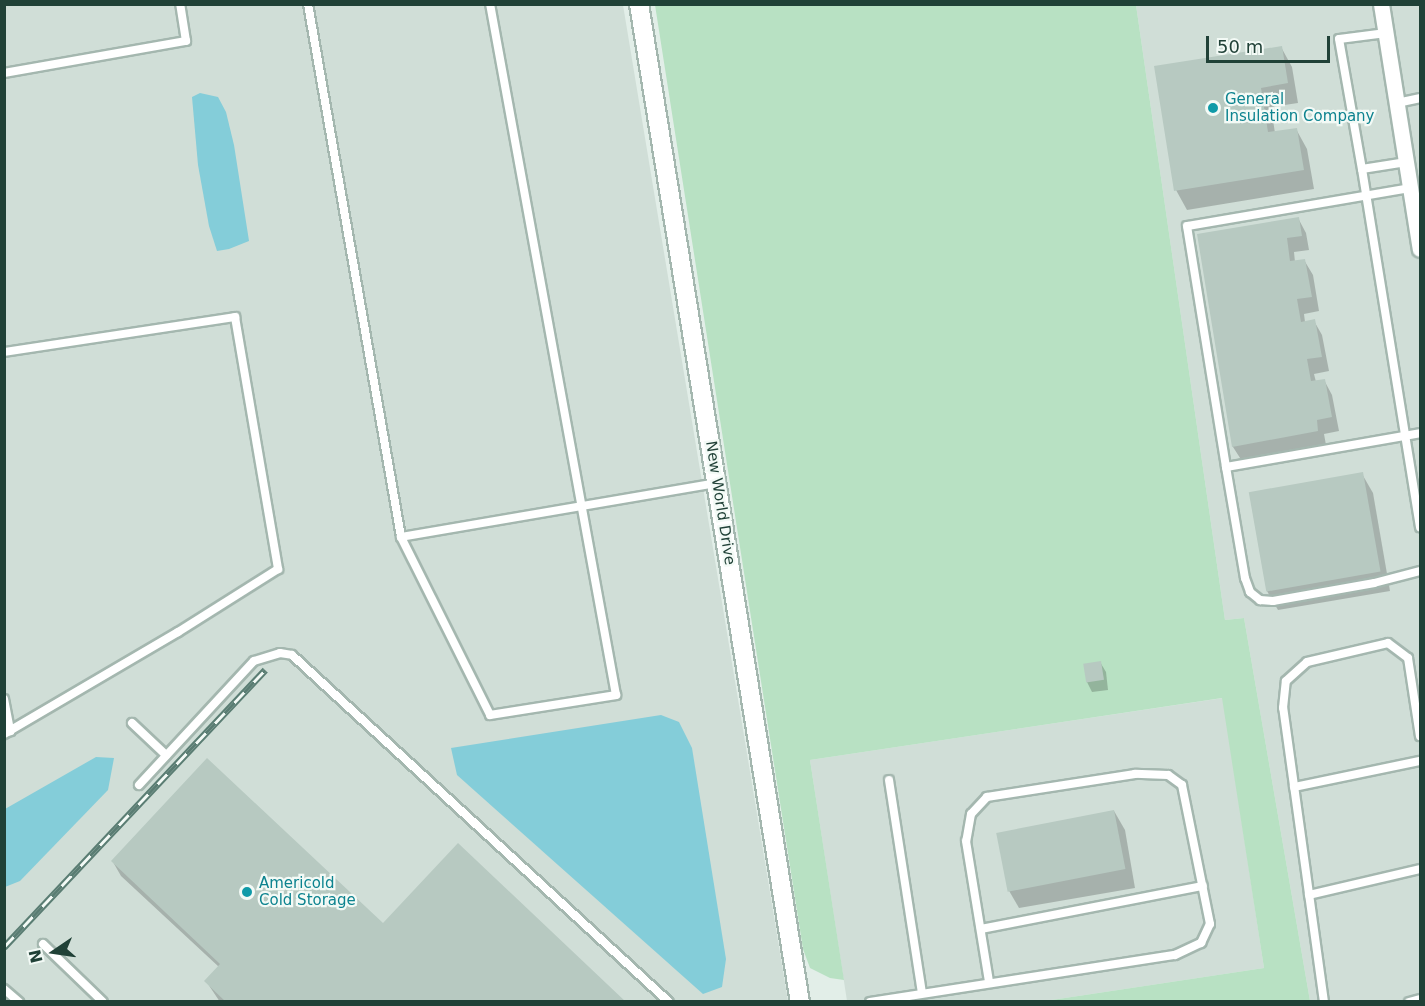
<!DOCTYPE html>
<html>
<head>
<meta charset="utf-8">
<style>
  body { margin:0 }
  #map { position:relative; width:1425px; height:1006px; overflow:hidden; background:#e2eee8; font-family:"DejaVu Sans",sans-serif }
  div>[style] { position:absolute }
  .built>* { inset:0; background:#d0ded7 }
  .green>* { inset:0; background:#b8e1c3 }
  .water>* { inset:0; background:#84cdd9 }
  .shadow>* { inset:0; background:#0003 }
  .building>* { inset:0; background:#b7c9c1; transform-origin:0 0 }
  .roads { filter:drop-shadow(2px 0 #a4b7af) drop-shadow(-2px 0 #a4b7af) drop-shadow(0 2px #a4b7af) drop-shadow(0 -2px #a4b7af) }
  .lane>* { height:8px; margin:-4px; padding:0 4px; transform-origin:4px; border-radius:4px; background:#fff }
  .street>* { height:15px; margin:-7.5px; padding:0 7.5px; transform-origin:7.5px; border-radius:7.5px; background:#fff }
  .secondary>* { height:18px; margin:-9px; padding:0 9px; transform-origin:9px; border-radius:9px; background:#fff }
  .rail>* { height:7px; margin-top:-3.5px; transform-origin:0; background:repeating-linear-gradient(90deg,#f3faf6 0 14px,#5a7d73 0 28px); box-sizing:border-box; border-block:2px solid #5a7d73 }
  .dots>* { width:16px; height:16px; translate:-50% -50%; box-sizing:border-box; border:3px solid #f3faf6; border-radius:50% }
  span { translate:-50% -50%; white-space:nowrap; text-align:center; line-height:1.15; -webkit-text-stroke:4.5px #f3faf6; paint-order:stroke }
  .culture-label { font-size:15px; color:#0d838f }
  .left { translate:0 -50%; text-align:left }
  .street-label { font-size:15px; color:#204137 }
  .frame { position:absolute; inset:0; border:6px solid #204137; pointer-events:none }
  .north { position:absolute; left:24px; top:922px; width:60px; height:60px; -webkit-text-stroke:4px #f3faf6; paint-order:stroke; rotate:257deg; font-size:16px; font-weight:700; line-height:24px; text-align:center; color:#204137 }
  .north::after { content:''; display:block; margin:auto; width:21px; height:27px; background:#204137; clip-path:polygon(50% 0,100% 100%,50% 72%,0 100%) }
  .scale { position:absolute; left:1206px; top:36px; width:124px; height:27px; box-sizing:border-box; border:3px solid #204137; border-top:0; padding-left:8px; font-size:18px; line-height:21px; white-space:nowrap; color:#204137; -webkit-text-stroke:4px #f3faf6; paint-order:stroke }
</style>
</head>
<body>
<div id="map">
  <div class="built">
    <i style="clip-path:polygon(5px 5px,623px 5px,788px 1001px,5px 1002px)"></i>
    <i style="clip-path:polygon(1136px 5px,1420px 5px,1420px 1001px,1310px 1001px,1244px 618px,1225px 620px)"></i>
    <i style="clip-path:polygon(1223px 698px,1264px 968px,1045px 1001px,847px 1001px,810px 760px)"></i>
  </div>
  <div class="green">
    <i style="clip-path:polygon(655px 5px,1136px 5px,1225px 620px,1244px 618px,1310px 1001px,1045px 1001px,1264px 968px,1222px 698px,810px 760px,844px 980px,830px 978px,810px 968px,803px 949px)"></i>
  </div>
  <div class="water">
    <i style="clip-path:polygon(200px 93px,218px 97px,226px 112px,234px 145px,249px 241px,229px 249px,217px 251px,209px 226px,198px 165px,192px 97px)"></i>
    <i style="clip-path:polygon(661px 715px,679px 722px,692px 748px,726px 959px,722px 987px,703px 994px,457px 775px,451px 748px)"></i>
    <i style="clip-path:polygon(96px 757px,114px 758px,108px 790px,20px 881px,5px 887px,5px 809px)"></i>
  </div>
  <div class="shadow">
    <i style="clip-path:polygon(1281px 47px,1292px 67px,1298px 103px,1271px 107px,1275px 133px,1296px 129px,1307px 149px,1314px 189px,1187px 210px,1176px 190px)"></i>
    <i style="clip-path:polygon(1298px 218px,1306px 233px,1309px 250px,1294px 252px,1295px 262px,1304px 260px,1313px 275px,1319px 311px,1304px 314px,1305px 322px,1314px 321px,1322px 335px,1329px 371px,1314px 374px,1316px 382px,1324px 380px,1332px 395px,1339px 431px,1324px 434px,1326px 445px,1242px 461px,1233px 447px,1199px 235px)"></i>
    <i style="clip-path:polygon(1362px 474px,1373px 493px,1390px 591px,1278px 610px,1267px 591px)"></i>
    <i style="clip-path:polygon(1100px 662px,1106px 672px,1108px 690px,1092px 692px,1087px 682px)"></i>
    <i style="clip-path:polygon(1114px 811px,1125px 830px,1135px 888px,1019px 908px,1008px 889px)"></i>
    <i style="clip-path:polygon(113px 862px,383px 926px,624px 1002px,220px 1002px,206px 981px,219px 967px,121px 876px)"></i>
  </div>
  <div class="building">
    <i style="clip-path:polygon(1282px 46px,1288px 83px,1261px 88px,1268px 132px,1297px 128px,1304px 170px,1174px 191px,1154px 66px)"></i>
    <i style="clip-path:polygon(1299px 217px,1302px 236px,1287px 238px,1290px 261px,1305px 259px,1312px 297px,1297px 299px,1301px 322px,1315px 319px,1322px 357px,1307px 359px,1311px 381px,1325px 379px,1332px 417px,1317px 420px,1318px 431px,1232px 447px,1197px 234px)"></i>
    <i style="left:1363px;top:472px;width:101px;height:116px;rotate:80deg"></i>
    <i style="left:1101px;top:661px;width:19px;height:18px;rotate:81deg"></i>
    <i style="clip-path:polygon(207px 758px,383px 923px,458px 843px,626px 1002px,226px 1002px,204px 981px,220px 964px,111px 861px)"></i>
    <i style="left:1114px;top:810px;width:60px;height:120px;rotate:79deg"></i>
  </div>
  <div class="roads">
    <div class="lane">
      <i style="left:308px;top:4px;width:541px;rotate:80.1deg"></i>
      <i style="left:401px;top:537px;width:199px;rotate:63.4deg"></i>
      <i style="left:490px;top:715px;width:128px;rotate:-9deg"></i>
      <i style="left:616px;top:695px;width:702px;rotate:-100.33deg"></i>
      <i style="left:1386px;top:33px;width:47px;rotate:172.7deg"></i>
      <i style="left:1339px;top:39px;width:132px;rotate:80deg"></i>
      <i style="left:1362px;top:169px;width:45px;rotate:-9deg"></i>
      <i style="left:4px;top:73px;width:185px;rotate:-10deg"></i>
      <i style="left:186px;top:41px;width:37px;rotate:-99deg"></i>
      <i style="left:1397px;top:103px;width:24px;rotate:-12deg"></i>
      <i style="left:1362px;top:169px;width:363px;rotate:80.8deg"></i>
      <i style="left:1410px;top:188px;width:226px;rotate:170.3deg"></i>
      <i style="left:1187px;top:226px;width:244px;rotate:80.8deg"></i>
      <i style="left:1226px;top:467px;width:197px;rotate:-9.9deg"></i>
      <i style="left:4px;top:352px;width:234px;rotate:-8.6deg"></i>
      <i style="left:235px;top:317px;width:256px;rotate:80.3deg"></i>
      <i style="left:278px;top:569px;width:118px;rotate:147.8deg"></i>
      <i style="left:178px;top:632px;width:202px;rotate:149.6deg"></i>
      <i style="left:1226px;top:467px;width:113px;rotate:80.3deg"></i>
      <i style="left:1245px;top:578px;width:15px;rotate:70deg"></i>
      <i style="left:1250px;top:592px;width:13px;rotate:39deg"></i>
      <i style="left:1260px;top:600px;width:13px;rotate:4deg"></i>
      <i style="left:1273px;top:601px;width:103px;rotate:-10.1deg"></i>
      <i style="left:1374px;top:583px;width:48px;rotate:-14.6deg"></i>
      <i style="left:401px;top:537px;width:320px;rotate:-9.7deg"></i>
      <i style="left:4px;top:699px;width:33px;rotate:79deg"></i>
      <i style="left:132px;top:723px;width:47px;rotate:43.3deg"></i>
      <i style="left:889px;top:780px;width:215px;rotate:81.2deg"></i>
      <i style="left:139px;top:785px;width:169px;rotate:-47.2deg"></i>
      <i style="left:254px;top:661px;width:27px;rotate:-17deg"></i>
      <i style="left:280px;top:653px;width:12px;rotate:9deg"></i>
      <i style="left:292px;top:655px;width:512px;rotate:42.63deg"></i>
      <i style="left:1294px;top:787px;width:129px;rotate:-11.7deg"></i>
      <i style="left:1309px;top:895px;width:114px;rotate:-13.2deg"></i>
      <i style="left:981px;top:929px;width:226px;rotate:-11deg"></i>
      <i style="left:43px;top:944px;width:83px;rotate:44deg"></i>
      <i style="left:4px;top:989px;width:20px;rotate:41deg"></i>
      <i style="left:870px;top:1002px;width:309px;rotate:-8.8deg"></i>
      <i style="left:1175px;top:955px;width:29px;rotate:-25deg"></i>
      <i style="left:1201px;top:943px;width:21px;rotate:-65deg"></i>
      <i style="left:1210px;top:924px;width:142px;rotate:-101.4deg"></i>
      <i style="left:1182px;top:785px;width:17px;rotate:-144deg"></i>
      <i style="left:1168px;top:775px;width:33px;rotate:-178deg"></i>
      <i style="left:1135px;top:774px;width:150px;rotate:171.2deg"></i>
      <i style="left:987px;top:797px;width:23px;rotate:133deg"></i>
      <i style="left:971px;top:814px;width:27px;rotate:100deg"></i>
      <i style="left:966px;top:841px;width:143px;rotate:80.7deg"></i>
      <i style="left:1324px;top:1002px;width:297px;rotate:-97.9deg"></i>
      <i style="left:1283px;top:708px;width:27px;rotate:-84deg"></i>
      <i style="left:1286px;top:681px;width:28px;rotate:-42deg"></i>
      <i style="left:1307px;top:662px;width:83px;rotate:-13.2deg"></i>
      <i style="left:1388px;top:643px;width:25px;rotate:37deg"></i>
      <i style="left:1408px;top:658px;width:79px;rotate:81.3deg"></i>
      <i style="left:1409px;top:1002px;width:11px;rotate:-15deg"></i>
    </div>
    <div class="street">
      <i style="left:1381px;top:4px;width:248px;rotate:81deg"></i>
    </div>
    <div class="secondary">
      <i style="left:639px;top:4px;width:1011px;rotate:80.84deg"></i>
    </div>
  </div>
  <div class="rail">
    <i style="left:4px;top:947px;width:381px;rotate:-46.7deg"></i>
  </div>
  <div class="dots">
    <i style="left:1213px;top:108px;background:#0f9aa8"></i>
    <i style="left:247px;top:892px;background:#0f9aa8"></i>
  </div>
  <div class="culture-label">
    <span class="left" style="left:1225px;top:108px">General<br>Insulation Company</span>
    <span class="left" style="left:259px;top:892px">Americold<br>Cold Storage</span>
  </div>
  <div class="street-label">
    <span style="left:720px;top:503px;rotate:81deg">New World Drive</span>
  </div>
  <div class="frame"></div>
  <div class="north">N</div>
  <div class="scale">50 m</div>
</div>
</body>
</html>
